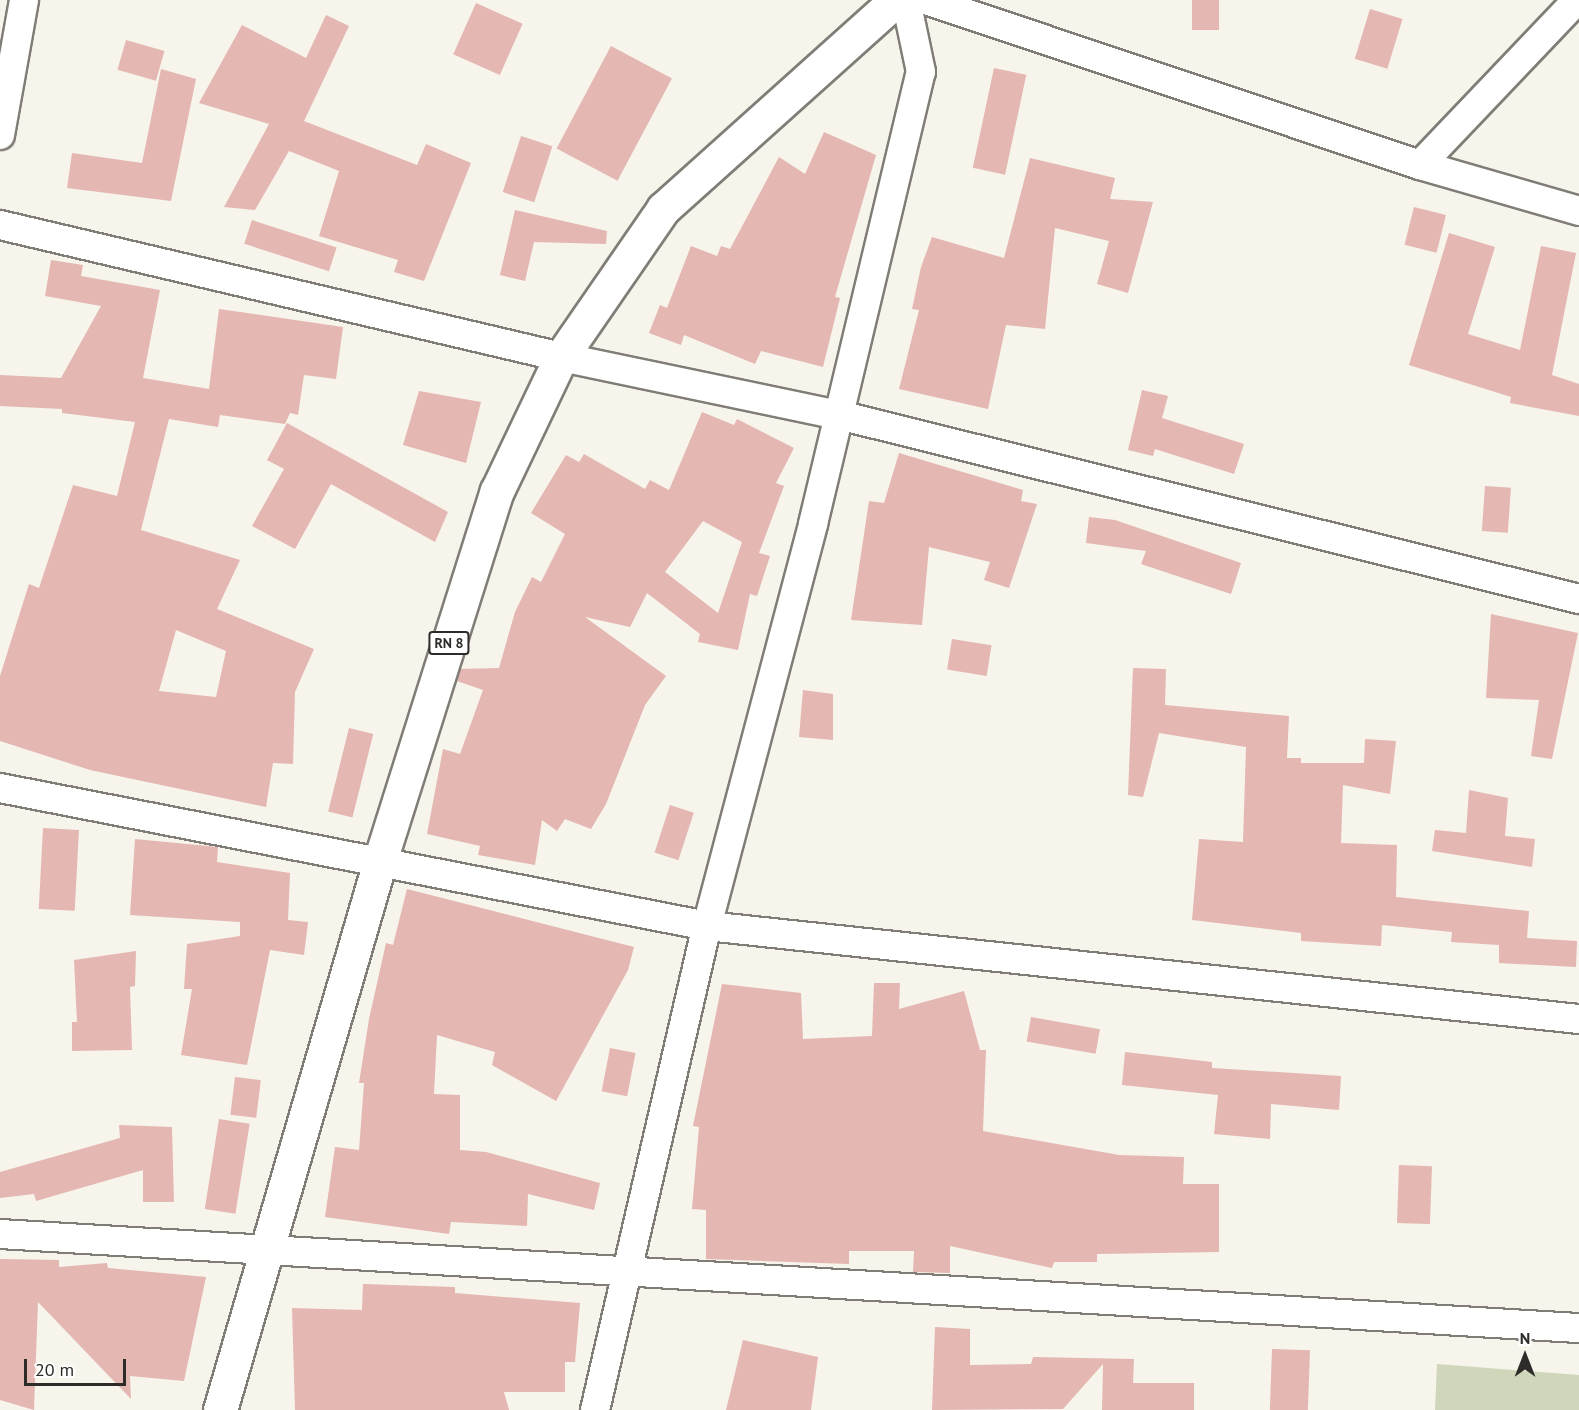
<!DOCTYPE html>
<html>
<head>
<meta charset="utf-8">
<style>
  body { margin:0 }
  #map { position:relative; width:1579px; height:1410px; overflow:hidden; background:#f6f4eb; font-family:"PT Sans",sans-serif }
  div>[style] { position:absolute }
  .green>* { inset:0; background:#cfd6ba }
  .building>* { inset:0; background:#e4b7b2; transform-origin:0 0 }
  .roads { filter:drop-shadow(2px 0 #807d76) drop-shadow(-2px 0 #807d76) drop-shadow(0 2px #807d76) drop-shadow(0 -2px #807d76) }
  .minor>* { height:28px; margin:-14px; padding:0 14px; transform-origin:14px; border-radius:14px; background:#fff }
  .primary>* { height:33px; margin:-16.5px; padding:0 16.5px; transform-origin:16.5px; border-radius:16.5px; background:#fff }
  span { translate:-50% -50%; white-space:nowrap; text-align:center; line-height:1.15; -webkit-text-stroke:5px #fff; paint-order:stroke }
  .shield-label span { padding:2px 4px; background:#fff; border:2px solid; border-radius:4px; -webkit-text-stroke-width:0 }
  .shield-label { font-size:14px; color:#2d2c29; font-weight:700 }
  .north { position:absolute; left:1495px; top:1326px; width:60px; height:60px; -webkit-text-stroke:4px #fff; paint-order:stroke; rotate:0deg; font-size:16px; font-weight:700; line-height:24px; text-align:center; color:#2d2c29 }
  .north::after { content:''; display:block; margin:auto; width:21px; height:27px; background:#2d2c29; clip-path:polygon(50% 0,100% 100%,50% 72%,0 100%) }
  .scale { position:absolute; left:24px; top:1359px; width:102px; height:27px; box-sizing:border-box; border:3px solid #2d2c29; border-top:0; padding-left:8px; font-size:18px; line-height:21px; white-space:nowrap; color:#2d2c29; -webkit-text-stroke:4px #fff; paint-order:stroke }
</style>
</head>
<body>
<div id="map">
  <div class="green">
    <i style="clip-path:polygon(1437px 1364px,1579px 1375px,1579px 1410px,1435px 1410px)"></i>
  </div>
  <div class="building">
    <i style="left:1192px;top:0;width:27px;height:30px"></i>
    <i style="left:476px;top:3px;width:51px;height:56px;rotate:24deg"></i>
    <i style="left:1370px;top:9px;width:34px;height:52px;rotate:17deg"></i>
    <i style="clip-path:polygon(326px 15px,349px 26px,304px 121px,417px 165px,426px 144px,471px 163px,424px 281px,394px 272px,398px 260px,319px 236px,339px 171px,289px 151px,255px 210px,224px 207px,269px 124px,199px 103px,242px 25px,306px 58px)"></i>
    <i style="left:126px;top:40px;width:40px;height:31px;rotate:16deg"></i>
    <i style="left:611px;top:46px;width:69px;height:116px;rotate:28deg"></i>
    <i style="left:994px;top:68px;width:33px;height:102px;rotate:12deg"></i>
    <i style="clip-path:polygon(161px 69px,196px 79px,171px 201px,67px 188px,72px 153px,142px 163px)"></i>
    <i style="clip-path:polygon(824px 132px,876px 155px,835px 297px,840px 298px,823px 367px,761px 351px,755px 364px,684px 335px,681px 345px,649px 333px,660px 305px,667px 308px,691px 246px,717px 256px,721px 246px,730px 249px,779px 157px,805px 174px)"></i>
    <i style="left:521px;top:136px;width:33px;height:59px;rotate:18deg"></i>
    <i style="clip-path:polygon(1030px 158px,1115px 178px,1110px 199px,1153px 202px,1128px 293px,1097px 284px,1109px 241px,1055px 228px,1045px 329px,1006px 325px,988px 409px,899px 389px,919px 310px,912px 309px,921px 267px,932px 237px,1004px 258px)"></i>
    <i style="left:1414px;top:207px;width:33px;height:39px;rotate:14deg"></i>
    <i style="clip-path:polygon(515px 210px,607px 231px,606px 244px,534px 242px,525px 281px,500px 275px)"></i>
    <i style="left:252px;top:220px;width:89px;height:25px;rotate:18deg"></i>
    <i style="clip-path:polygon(1449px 233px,1495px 247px,1468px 334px,1520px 350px,1541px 246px,1576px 253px,1552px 375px,1579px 384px,1579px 416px,1510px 403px,1511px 397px,1409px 365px)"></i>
    <i style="clip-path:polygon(evenodd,51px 260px,83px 265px,81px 276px,160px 290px,143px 378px,209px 389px,219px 309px,343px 327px,336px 379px,304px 375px,298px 415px,290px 413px,285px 424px,220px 415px,218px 427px,169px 419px,141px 530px,240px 560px,217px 609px,314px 649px,295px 692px,293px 764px,273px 763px,266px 807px,90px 770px,0 741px,0 676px,29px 584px,39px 588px,73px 485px,117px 496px,135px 422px,62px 413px,62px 409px,0 406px,0 375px,61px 378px,101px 306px,45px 296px,51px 260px,176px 630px,226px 651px,216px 697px,159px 691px,176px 630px)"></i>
    <i style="clip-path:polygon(1142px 390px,1168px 396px,1162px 418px,1244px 444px,1234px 474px,1155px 449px,1153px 456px,1128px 450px)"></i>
    <i style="clip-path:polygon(419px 391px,481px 402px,466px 463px,403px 445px)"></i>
    <i style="clip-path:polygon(evenodd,702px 412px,734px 425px,737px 419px,794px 448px,776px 483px,784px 486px,759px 553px,770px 556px,757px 596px,750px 594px,738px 650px,698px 642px,700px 634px,647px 593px,630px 627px,585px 617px,666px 676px,645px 705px,606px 804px,591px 829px,565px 819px,557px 831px,542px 820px,535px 865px,478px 855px,480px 846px,427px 834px,443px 749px,460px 754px,483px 690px,457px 681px,460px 669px,499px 668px,515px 612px,532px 577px,541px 582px,565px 534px,531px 513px,566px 455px,579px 462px,584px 454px,645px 489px,650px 480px,669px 490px,702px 412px,703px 521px,742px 542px,718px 613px,665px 572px,703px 521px)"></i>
    <i style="clip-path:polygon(287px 423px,448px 512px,435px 542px,331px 484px,295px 549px,252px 526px,284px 469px,267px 460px)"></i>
    <i style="clip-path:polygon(899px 453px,1023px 490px,1021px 501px,1037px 504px,1009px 588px,984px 580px,990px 562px,929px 547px,922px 625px,851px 620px,869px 501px,884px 503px)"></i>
    <i style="left:1485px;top:486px;width:26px;height:45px;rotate:4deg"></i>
    <i style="clip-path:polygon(1089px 517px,1115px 520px,1241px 563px,1231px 594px,1141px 564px,1146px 551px,1086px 543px)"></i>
    <i style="clip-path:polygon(1491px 614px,1578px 633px,1552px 759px,1531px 756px,1539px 700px,1486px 698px)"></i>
    <i style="left:952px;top:639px;width:40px;height:31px;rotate:9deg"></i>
    <i style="clip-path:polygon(1133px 668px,1166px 669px,1165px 705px,1289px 716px,1287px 758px,1301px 758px,1301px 763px,1364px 763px,1365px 739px,1396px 741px,1390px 794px,1343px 785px,1341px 843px,1397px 845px,1396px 897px,1529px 911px,1527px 938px,1577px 941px,1576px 967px,1499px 963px,1499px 945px,1451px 942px,1452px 932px,1382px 925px,1381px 946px,1301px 941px,1301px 933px,1192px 920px,1199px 839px,1243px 842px,1246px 747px,1159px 733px,1143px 797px,1128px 795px)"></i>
    <i style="clip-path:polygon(803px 690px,833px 694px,833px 740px,799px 737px)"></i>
    <i style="left:349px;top:728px;width:25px;height:86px;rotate:14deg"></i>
    <i style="clip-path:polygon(1469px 790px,1508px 798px,1505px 836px,1535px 839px,1532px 867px,1432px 851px,1435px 830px,1466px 833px)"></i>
    <i style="left:670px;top:805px;width:25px;height:50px;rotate:18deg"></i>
    <i style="left:43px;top:828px;width:36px;height:81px;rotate:3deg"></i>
    <i style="clip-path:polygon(135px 839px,218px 847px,217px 862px,290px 873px,288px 920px,308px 922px,304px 955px,270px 950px,247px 1065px,181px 1055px,192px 989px,184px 989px,187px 944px,240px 936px,240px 922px,130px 915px)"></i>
    <i style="clip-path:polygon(407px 889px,634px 947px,628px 970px,556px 1101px,492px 1065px,495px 1052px,437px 1035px,434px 1094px,460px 1095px,460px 1150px,486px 1152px,600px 1183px,594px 1210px,528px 1194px,527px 1226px,451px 1222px,449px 1234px,325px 1217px,335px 1147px,359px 1150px,364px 1083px,359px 1083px,369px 1019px,386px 943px,393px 945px)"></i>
    <i style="clip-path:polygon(136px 951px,135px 986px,130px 987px,132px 1050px,72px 1051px,72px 1022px,77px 1022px,74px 960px)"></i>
    <i style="clip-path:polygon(874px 983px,900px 983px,899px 1009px,964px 991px,980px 1050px,986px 1050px,983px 1131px,1119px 1155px,1184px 1157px,1183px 1184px,1219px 1184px,1219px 1252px,1097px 1254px,1097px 1262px,1054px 1262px,1052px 1268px,950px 1246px,950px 1273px,913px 1272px,914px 1251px,849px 1251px,849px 1264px,706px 1259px,706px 1210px,692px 1209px,699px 1127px,693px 1126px,722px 984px,801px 993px,803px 1039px,872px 1036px)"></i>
    <i style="left:1031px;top:1017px;width:70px;height:25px;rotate:10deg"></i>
    <i style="left:610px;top:1048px;width:26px;height:44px;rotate:11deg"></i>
    <i style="clip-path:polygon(1125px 1052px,1212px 1062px,1212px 1068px,1341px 1076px,1339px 1110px,1271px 1104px,1270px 1139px,1214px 1134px,1218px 1095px,1122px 1085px)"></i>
    <i style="left:235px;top:1077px;width:26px;height:38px;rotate:7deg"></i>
    <i style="left:219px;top:1119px;width:31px;height:91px;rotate:9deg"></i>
    <i style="clip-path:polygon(119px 1125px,172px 1127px,174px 1202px,143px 1202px,143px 1170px,36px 1201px,34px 1194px,0 1198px,0 1172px,120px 1138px)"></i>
    <i style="left:1399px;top:1165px;width:33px;height:58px;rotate:2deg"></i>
    <i style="clip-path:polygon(0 1259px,59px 1260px,59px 1267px,107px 1263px,108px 1268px,206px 1277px,184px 1381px,130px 1376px,131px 1399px,38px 1302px,34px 1410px,0 1400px)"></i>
    <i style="clip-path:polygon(363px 1284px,455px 1287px,455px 1293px,580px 1303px,575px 1362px,565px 1362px,565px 1392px,504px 1392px,509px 1410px,295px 1410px,292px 1308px,362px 1310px)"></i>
    <i style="clip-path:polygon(935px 1327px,970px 1329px,970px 1365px,1031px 1364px,1033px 1357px,1134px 1359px,1133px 1383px,1194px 1383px,1194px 1410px,1102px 1410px,1103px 1364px,1063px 1409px,932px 1410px)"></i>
    <i style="clip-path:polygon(743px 1340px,818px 1357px,811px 1410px,726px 1410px)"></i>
    <i style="left:1272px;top:1349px;width:38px;height:61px;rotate:2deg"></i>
  </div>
  <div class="roads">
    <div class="minor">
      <i style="left:926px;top:0;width:521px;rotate:18.47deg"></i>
      <i style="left:1420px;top:165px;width:166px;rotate:16.1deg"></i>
      <i style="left:0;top:135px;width:137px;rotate:-79.9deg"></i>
      <i style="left:1420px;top:165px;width:228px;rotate:-46.4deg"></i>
      <i style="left:0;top:225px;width:576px;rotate:13.24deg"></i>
      <i style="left:561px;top:357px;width:284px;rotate:11.8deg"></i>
      <i style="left:839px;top:415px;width:763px;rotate:13.96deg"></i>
      <i style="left:0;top:788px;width:720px;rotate:11.04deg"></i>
      <i style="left:707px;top:926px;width:877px;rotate:6.09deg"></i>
      <i style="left:0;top:1234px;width:1582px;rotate:3.41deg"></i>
      <i style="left:595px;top:1410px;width:497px;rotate:-77deg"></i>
      <i style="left:707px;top:926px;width:416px;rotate:-75.2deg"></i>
      <i style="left:813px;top:524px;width:465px;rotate:-76.6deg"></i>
      <i style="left:921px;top:72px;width:74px;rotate:-101.8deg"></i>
    </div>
    <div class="primary">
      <i style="left:220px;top:1410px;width:572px;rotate:-73.75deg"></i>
      <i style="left:380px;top:861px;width:388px;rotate:-72.5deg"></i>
      <i style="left:497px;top:491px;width:148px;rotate:-64.5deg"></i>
      <i style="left:561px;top:357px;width:180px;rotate:-55.4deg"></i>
      <i style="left:663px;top:209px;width:313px;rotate:-41.9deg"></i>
    </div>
  </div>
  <div class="shield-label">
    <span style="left:449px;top:643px">RN 8</span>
  </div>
  <div class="north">N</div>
  <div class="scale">20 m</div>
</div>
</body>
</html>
